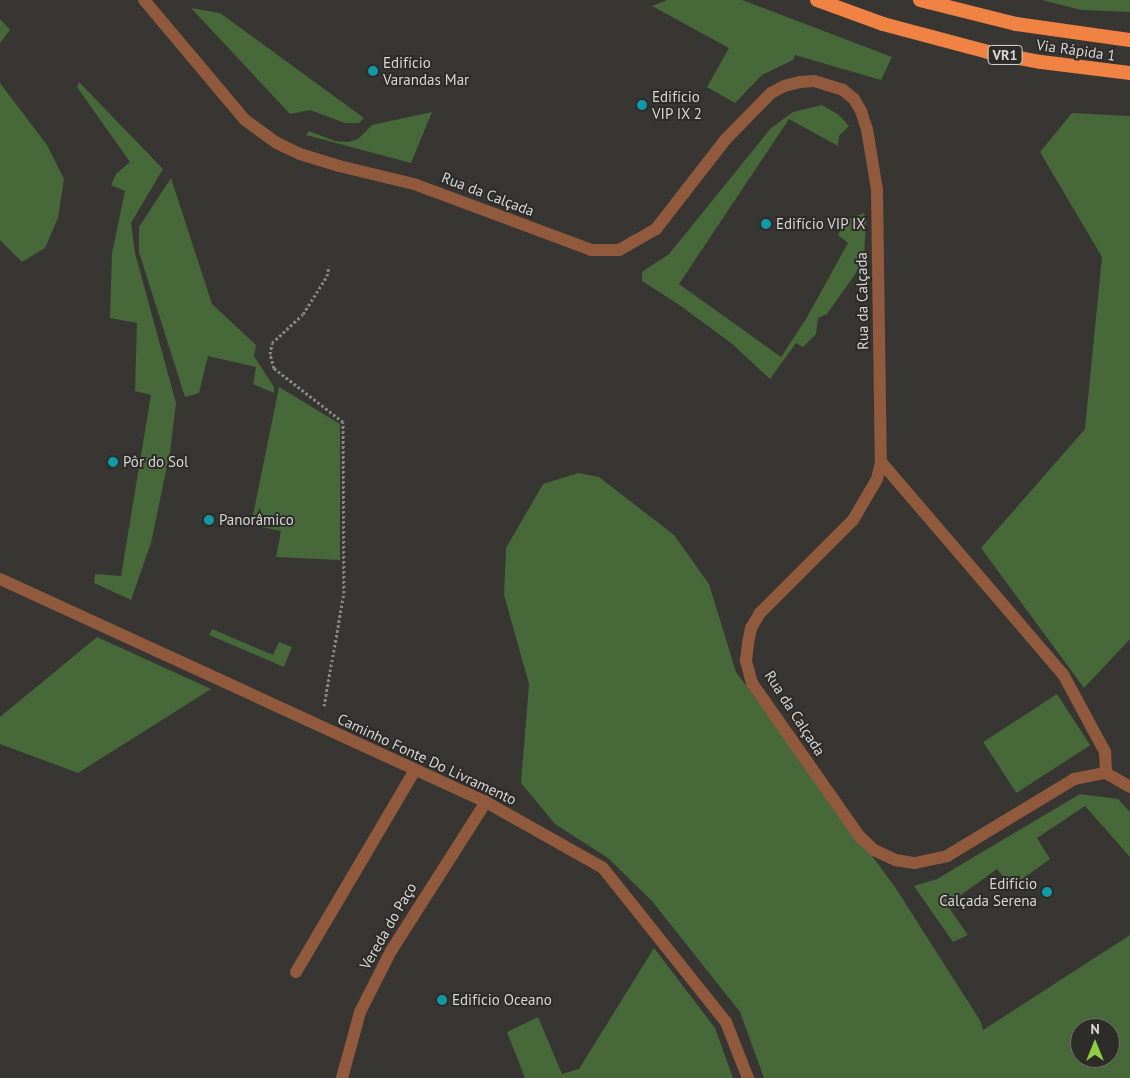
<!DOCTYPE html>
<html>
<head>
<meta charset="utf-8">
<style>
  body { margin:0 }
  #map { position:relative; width:1130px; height:1078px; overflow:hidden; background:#373633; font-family:"PT Sans",sans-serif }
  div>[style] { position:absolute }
  .green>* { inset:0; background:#476838; transform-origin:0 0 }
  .path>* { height:3px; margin-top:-1.5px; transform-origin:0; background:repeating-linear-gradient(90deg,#888784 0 2.5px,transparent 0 5px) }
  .pedestrian>* { height:12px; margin:-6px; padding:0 6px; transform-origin:6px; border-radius:6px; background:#915a3d }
  .minor>* { height:12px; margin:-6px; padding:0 6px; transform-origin:6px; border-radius:6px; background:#915a3d }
  .trunk>* { height:14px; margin:-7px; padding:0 7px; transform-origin:7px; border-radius:7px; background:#f08344 }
  .dots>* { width:14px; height:14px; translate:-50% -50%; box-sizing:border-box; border:2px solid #2d2c29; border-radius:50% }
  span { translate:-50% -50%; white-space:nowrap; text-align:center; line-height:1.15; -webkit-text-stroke:4px #2d2c29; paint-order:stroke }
  .shield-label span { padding:1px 4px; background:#2d2c29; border:1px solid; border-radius:4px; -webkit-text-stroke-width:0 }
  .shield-label { font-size:14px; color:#d8d7d5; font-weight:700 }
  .street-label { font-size:15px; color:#d8d7d5 }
  .poi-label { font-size:15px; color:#d8d7d5 }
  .left { translate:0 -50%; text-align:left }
  .right { translate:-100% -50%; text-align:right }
  .north { position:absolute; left:1070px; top:1018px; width:50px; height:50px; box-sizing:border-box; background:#2d2c29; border:1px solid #71706e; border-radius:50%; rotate:0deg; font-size:14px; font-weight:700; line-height:20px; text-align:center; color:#d8d7d5 }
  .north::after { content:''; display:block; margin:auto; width:18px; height:22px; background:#8fcd42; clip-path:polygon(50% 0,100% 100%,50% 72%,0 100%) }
</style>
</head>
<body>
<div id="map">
  <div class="green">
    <i style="clip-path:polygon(667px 0,742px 0,892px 57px,881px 80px,795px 55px,793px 60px,762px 75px,735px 103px,707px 87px,729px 48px,652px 6px)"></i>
    <i style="clip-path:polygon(1042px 0,1130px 0,1130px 12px,1081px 10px)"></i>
    <i style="clip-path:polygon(191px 8px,220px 13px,364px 118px,359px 123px,345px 123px,310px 110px,290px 114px)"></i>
    <i style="clip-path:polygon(0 19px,10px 30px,0 43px)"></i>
    <i style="clip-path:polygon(79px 82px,163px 169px,131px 223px,135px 253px,176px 403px,170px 452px,151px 543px,131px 600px,94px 583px,95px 574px,121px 576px,151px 395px,135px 391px,137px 323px,110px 318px,112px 253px,125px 191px,111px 185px,116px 174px,130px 162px,77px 87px)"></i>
    <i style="clip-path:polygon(0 83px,47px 145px,64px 179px,58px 218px,45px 248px,22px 262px,0 240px)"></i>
    <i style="clip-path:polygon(822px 105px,839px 115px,849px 126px,839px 136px,838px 146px,789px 119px,679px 284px,781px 357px,806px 319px,848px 243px,838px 235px,846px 220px,864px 213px,866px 221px,864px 257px,856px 273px,827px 314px,818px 318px,816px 334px,803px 347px,796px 343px,770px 379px,731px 343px,678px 304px,642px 281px,642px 272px,669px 254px,771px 128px,793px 112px)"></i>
    <i style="clip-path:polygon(432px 112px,411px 163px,306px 135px,309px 131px,335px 141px,348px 142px,358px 139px,372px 125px)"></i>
    <i style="clip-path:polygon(1072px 113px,1130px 116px,1130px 639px,1084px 688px,981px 548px,1085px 429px,1102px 257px,1040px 152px)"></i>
    <i style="clip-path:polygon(171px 178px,212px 304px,256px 345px,254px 356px,274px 387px,274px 393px,253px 384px,256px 367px,208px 356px,199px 393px,185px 397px,139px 252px,139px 227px)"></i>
    <i style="clip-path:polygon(279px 387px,340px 424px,340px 560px,276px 557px,281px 531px,251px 525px)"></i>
    <i style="clip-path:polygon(evenodd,578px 473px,599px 477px,674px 535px,709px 584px,736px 672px,895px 887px,981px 1022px,983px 1030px,1130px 935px,1130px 1078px,764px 1078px,740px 1012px,652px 901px,608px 858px,555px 824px,521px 783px,529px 684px,504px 595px,506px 548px,543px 484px,578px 473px,1080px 1028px,1110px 1028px,1110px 1058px,1080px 1058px,1080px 1028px)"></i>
    <i style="clip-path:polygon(212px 629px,273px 655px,279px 642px,292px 647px,284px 667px,209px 635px)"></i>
    <i style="clip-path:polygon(97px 637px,211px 689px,78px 773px,0 744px,0 717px)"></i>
    <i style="left:1057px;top:694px;width:61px;height:88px;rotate:57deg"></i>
    <i style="clip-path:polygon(1080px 794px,1118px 799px,1130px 812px,1130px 857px,1085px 806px,1037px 838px,1050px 859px,1011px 887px,997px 869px,947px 905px,968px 935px,953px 942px,914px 886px,937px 879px)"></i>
    <i style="clip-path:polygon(654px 948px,715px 1028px,733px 1078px,525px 1078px,507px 1032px,538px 1017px,562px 1074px,579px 1069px)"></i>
  </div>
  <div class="path">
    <i style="left:324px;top:706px;width:115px;rotate:-80deg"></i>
    <i style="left:344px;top:593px;width:171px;rotate:-90.3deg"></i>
    <i style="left:343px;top:422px;width:88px;rotate:-142deg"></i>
    <i style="left:274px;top:368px;width:15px;rotate:-106deg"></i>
    <i style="left:270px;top:354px;width:11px;rotate:-80deg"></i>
    <i style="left:272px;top:343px;width:42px;rotate:-43.1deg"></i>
    <i style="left:303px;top:314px;width:45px;rotate:-57.7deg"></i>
    <i style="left:327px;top:276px;width:10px;rotate:-79deg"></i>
  </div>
  <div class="pedestrian">
    <i style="left:881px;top:462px;width:279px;rotate:49.4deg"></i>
    <i style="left:1063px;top:674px;width:89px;rotate:61.7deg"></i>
    <i style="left:1105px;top:752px;width:21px;rotate:87deg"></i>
  </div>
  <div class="minor">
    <i style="left:144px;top:0;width:157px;rotate:49.9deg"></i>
    <i style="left:245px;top:120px;width:39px;rotate:36deg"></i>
    <i style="left:277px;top:143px;width:25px;rotate:26deg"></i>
    <i style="left:300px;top:154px;width:41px;rotate:17.1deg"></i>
    <i style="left:339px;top:166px;width:77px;rotate:13.5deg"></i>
    <i style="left:414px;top:184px;width:189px;rotate:20.4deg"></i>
    <i style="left:591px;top:250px;width:28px"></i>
    <i style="left:619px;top:250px;width:43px;rotate:-29.6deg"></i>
    <i style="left:656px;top:229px;width:113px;rotate:-52.2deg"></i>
    <i style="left:725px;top:140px;width:66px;rotate:-45.6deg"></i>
    <i style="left:771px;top:93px;width:15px;rotate:-28deg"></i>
    <i style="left:784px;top:86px;width:16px;rotate:-14deg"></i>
    <i style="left:800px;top:82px;width:14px;rotate:-4deg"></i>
    <i style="left:814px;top:81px;width:30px;rotate:17deg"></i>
    <i style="left:843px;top:90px;width:14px;rotate:39deg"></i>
    <i style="left:854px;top:99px;width:14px;rotate:60deg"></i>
    <i style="left:861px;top:111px;width:19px;rotate:72deg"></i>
    <i style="left:867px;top:129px;width:62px;rotate:80.7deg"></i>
    <i style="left:877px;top:190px;width:272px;rotate:89.2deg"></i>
    <i style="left:881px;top:462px;width:17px;rotate:103deg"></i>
    <i style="left:877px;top:479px;width:48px;rotate:120.3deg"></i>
    <i style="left:853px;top:520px;width:132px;rotate:135deg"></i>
    <i style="left:760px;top:613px;width:17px;rotate:121deg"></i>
    <i style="left:751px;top:628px;width:16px;rotate:101deg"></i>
    <i style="left:748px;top:644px;width:17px;rotate:97deg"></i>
    <i style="left:746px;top:661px;width:23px;rotate:75deg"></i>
    <i style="left:752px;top:683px;width:187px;rotate:55deg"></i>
    <i style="left:859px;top:836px;width:21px;rotate:43deg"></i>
    <i style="left:874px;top:850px;width:23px;rotate:25deg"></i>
    <i style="left:895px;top:860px;width:20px;rotate:9deg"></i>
    <i style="left:915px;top:863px;width:33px;rotate:-12deg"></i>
    <i style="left:947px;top:856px;width:149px;rotate:-31.2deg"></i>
    <i style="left:1074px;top:779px;width:33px;rotate:-11deg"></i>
    <i style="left:1106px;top:773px;width:28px;rotate:30deg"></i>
    <i style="left:0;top:579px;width:535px;rotate:24.65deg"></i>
    <i style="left:486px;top:802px;width:134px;rotate:29.4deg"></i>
    <i style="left:603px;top:868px;width:197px;rotate:51.4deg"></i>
    <i style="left:726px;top:1022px;width:60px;rotate:68.6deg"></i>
    <i style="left:296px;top:972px;width:234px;rotate:-59.5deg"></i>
    <i style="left:342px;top:1078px;width:68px;rotate:-74.7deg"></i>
    <i style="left:360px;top:1012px;width:68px;rotate:-63.1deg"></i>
    <i style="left:391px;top:951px;width:177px;rotate:-57.5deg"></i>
  </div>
  <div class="trunk">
    <i style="left:817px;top:0;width:70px;rotate:20deg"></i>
    <i style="left:883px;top:24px;width:109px;rotate:14.9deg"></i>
    <i style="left:988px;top:52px;width:54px;rotate:10.7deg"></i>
    <i style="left:1041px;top:62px;width:90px;rotate:7deg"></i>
    <i style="left:920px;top:0;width:99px;rotate:14deg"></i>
    <i style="left:1016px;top:24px;width:115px;rotate:8deg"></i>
  </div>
  <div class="dots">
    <i style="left:373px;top:71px;background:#0f9aa8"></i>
    <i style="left:642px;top:105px;background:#0f9aa8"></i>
    <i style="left:766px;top:224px;background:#0f9aa8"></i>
    <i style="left:113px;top:462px;background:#0f9aa8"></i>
    <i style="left:209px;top:520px;background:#0f9aa8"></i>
    <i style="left:1047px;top:892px;background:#0f9aa8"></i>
    <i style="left:442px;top:1000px;background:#0f9aa8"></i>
  </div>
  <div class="shield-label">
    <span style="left:1005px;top:55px">VR1</span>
  </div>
  <div class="street-label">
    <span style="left:1076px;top:50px;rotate:8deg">Via Rápida 1</span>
    <span style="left:488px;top:194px;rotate:21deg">Rua da Calçada</span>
    <span style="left:862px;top:301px;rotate:-91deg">Rua da Calçada</span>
    <span style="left:795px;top:713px;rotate:57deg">Rua da Calçada</span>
    <span style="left:427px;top:759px;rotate:25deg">Caminho Fonte Do Livramento</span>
    <span style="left:388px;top:926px;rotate:-60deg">Vereda do Paço</span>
  </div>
  <div class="poi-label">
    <span class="left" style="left:383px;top:71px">Edifício<br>Varandas Mar</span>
    <span class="left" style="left:652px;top:105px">Edifício<br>VIP IX 2</span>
    <span class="left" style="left:776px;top:224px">Edifício VIP IX</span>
    <span class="left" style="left:123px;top:462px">Pôr do Sol</span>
    <span class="left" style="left:219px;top:520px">Panorâmico</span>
    <span class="right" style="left:1037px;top:892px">Edifício<br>Calçada Serena</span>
    <span class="left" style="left:452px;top:1000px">Edifício Oceano</span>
  </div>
  <div class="north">N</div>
</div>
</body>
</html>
